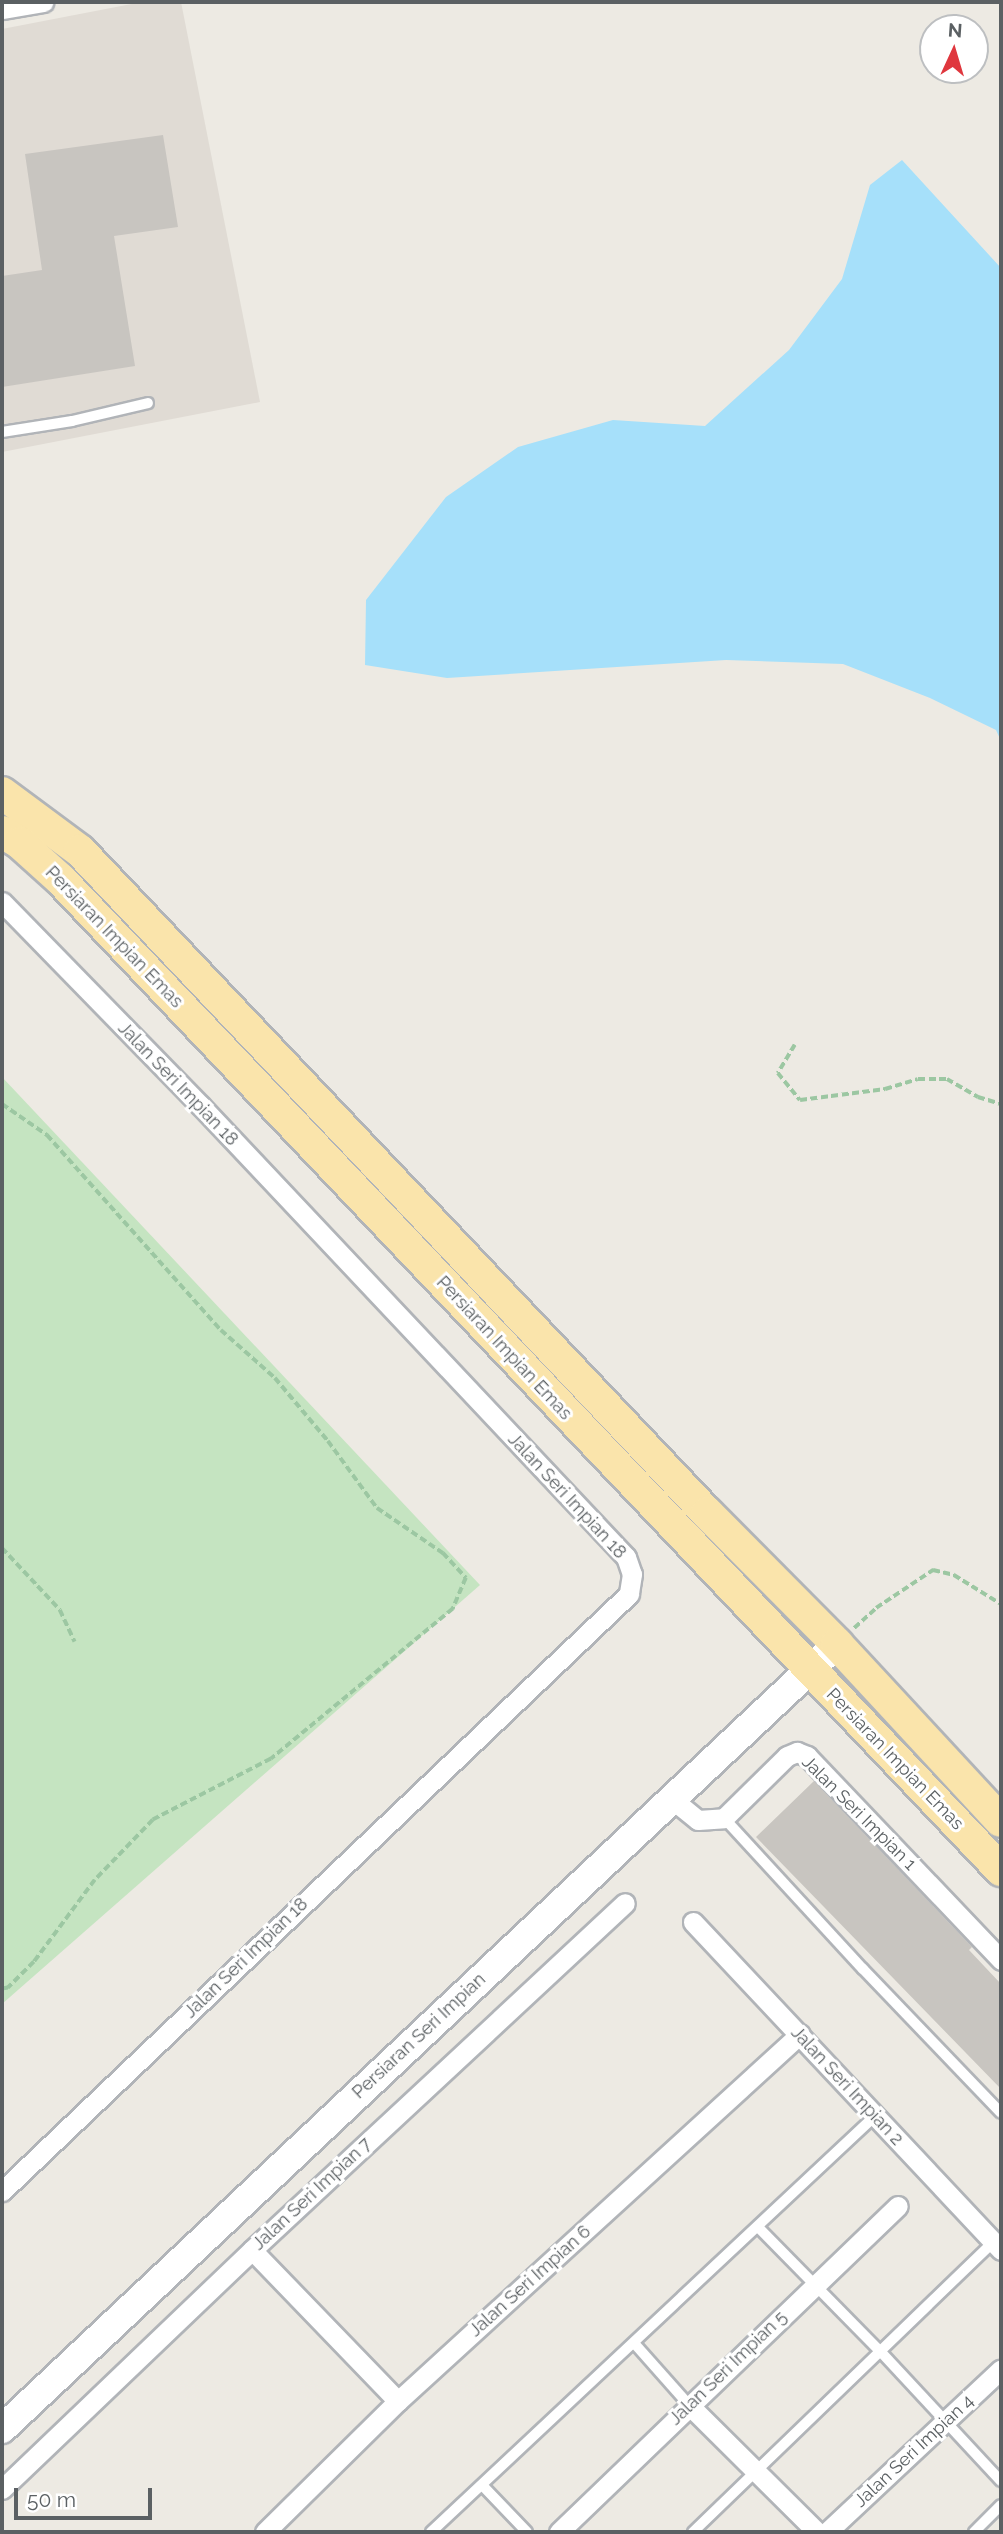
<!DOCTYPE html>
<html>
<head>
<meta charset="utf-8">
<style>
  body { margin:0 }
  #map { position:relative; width:1003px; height:2534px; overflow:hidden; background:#edeae3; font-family:Raleway,sans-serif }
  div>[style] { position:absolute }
  .education>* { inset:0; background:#e0dbd4 }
  .green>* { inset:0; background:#c5e4c1 }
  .water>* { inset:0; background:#a6e0fa }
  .building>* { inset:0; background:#c8c5c0 }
  .path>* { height:3.5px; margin-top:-1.75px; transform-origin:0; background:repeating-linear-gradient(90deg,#9cc7a2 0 7px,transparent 0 10.5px) }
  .roads { filter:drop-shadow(2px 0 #b1b4b8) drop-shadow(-2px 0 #b1b4b8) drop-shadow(0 2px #b1b4b8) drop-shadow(0 -2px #b1b4b8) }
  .lane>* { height:10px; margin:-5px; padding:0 5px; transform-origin:5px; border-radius:5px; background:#fff }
  .street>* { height:19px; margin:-9.5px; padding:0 9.5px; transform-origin:9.5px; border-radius:9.5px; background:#fff }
  .secondary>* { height:28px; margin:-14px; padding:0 14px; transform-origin:14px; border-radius:14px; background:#fff }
  .primary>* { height:32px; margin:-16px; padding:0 16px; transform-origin:16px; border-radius:16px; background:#fae4ab }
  span { translate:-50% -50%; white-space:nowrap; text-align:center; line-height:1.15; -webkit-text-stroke:6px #fff; paint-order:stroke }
  .street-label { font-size:18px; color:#5b6063 }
  .frame { position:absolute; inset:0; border:4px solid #5b6063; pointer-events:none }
  .north { position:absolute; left:919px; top:14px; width:70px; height:70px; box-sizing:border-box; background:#fff; border:2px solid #bdbfc1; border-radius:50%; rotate:4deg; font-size:19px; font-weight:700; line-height:28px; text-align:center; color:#5b6063 }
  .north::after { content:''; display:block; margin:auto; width:24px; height:32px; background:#df373e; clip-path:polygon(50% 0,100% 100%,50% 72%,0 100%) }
  .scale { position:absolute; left:14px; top:2488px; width:138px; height:32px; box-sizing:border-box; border:4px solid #5b6063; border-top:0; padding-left:9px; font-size:21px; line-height:24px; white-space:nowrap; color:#5b6063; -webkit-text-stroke:5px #fff; paint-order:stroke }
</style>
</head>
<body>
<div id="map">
  <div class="education">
    <i style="clip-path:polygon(142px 2px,181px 2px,260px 402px,2px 452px,2px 29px)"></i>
  </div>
  <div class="green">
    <i style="clip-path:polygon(2px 1077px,480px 1585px,2px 2004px)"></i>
  </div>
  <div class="water">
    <i style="clip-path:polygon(902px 160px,1001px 268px,1001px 741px,996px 730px,930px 698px,843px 664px,726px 660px,447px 678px,365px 665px,366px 600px,446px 497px,518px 447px,613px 420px,705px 426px,789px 350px,842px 279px,870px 185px)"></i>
  </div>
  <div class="building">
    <i style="clip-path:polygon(163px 135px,178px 227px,114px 236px,135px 366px,2px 387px,2px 276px,42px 270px,25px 154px)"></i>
    <i style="clip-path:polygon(814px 1781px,972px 1947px,969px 1950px,1001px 1984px,1001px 2089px,756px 1837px)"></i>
  </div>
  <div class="path">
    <i style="left:795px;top:1045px;width:33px;rotate:121deg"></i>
    <i style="left:778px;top:1073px;width:35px;rotate:51deg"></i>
    <i style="left:800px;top:1100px;width:86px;rotate:-7.4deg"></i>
    <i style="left:885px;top:1089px;width:34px;rotate:-17deg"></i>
    <i style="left:918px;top:1079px;width:29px"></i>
    <i style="left:947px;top:1079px;width:36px;rotate:30deg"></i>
    <i style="left:978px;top:1097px;width:24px;rotate:17deg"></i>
    <i style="left:2px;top:1104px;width:55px;rotate:34.6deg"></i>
    <i style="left:47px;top:1135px;width:261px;rotate:48.3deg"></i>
    <i style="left:221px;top:1330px;width:72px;rotate:41.6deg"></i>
    <i style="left:275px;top:1378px;width:82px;rotate:49.9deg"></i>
    <i style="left:328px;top:1441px;width:83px;rotate:53.8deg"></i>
    <i style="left:377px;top:1508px;width:80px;rotate:34.3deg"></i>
    <i style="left:443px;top:1553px;width:34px;rotate:47deg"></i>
    <i style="left:466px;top:1578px;width:34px;rotate:113deg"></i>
    <i style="left:453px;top:1609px;width:236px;rotate:140.5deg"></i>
    <i style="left:271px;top:1759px;width:133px;rotate:152.7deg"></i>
    <i style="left:153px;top:1820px;width:83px;rotate:134deg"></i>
    <i style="left:95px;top:1880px;width:102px;rotate:126.6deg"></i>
    <i style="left:34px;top:1962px;width:37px;rotate:135deg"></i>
    <i style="left:8px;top:1988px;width:6px;rotate:171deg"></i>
    <i style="left:2px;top:1548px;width:85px;rotate:46.9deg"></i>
    <i style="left:60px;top:1610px;width:35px;rotate:65deg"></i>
    <i style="left:854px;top:1628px;width:30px;rotate:-42deg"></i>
    <i style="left:876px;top:1608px;width:69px;rotate:-33.7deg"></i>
    <i style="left:933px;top:1570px;width:22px;rotate:13deg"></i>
    <i style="left:954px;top:1575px;width:55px;rotate:31.7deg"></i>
  </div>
  <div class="roads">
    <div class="lane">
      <i style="left:2px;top:432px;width:71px;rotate:-8.9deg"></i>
      <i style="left:72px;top:421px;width:78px;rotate:-13.3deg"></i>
      <i style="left:724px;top:1818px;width:205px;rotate:47.4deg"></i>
      <i style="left:863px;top:1969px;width:199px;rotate:46.2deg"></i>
      <i style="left:759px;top:2228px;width:174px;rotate:45.5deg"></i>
      <i style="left:881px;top:2352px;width:176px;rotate:47.1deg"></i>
      <i style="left:634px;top:2343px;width:83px;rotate:48.4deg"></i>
      <i style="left:482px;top:2485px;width:65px;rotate:46.2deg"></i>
      <i style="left:431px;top:2532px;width:608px;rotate:-43.14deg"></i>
      <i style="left:693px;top:2532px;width:417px;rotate:-44deg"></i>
      <i style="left:974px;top:2532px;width:38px;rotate:-45deg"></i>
    </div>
    <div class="street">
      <i style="left:2px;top:9px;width:42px;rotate:-9.7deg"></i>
      <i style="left:2px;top:902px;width:284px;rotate:45.7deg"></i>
      <i style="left:200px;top:1105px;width:621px;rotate:46.7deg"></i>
      <i style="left:626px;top:1557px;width:18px;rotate:71deg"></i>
      <i style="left:632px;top:1574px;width:20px;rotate:99deg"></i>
      <i style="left:629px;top:1594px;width:866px;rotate:136.4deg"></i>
      <i style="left:672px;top:1799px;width:33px;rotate:39deg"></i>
      <i style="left:698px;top:1820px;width:26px;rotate:-4deg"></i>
      <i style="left:724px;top:1818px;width:88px;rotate:-44.5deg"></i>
      <i style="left:787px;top:1756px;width:11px;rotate:-22deg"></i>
      <i style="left:797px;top:1752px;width:11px;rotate:22deg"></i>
      <i style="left:807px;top:1756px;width:282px;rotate:46.4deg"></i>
      <i style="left:693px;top:1922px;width:450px;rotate:46.8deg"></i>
      <i style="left:252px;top:2250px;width:210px;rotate:46deg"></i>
      <i style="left:689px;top:2405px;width:180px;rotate:44.8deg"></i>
      <i style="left:2px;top:2489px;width:346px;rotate:-43.7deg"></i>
      <i style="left:252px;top:2250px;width:509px;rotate:-42.93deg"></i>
      <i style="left:265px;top:2532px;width:187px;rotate:-44.6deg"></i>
      <i style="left:398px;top:2401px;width:544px;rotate:-42.39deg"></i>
      <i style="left:559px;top:2532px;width:470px;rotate:-43.9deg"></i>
      <i style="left:827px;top:2532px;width:238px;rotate:-43.1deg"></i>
    </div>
    <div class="secondary">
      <i style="left:2px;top:2429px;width:1146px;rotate:-43.23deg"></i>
    </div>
    <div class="primary">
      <i style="left:2px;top:793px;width:97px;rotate:36.6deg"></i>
      <i style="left:80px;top:851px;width:912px;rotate:46.56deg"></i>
      <i style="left:707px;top:1513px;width:185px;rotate:45.2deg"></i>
      <i style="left:837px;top:1644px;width:241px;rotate:47.2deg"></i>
      <i style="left:2px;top:832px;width:21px;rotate:31deg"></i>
      <i style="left:20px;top:843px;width:54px;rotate:42deg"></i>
      <i style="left:60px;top:879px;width:1367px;rotate:46.48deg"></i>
    </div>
  </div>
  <div class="street-label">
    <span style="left:114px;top:937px;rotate:46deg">Persiaran Impian Emas</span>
    <span style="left:178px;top:1084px;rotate:46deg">Jalan Seri Impian 18</span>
    <span style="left:504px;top:1348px;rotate:47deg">Persiaran Impian Emas</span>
    <span style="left:567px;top:1496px;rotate:47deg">Jalan Seri Impian 18</span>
    <span style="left:895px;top:1759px;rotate:46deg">Persiaran Impian Emas</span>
    <span style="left:859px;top:1813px;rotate:45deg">Jalan Seri Impian 1</span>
    <span style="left:246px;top:1958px;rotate:-44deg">Jalan Seri Impian 18</span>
    <span style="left:419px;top:2036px;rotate:-43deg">Persiaran Seri Impian</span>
    <span style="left:847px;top:2086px;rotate:47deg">Jalan Seri Impian 2</span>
    <span style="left:312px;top:2194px;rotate:-43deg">Jalan Seri Impian 7</span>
    <span style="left:530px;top:2281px;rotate:-42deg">Jalan Seri Impian 6</span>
    <span style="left:728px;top:2368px;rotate:-44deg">Jalan Seri Impian 5</span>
    <span style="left:914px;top:2451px;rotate:-43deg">Jalan Seri Impian 4</span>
  </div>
  <div class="frame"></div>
  <div class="north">N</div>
  <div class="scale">50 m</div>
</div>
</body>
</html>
